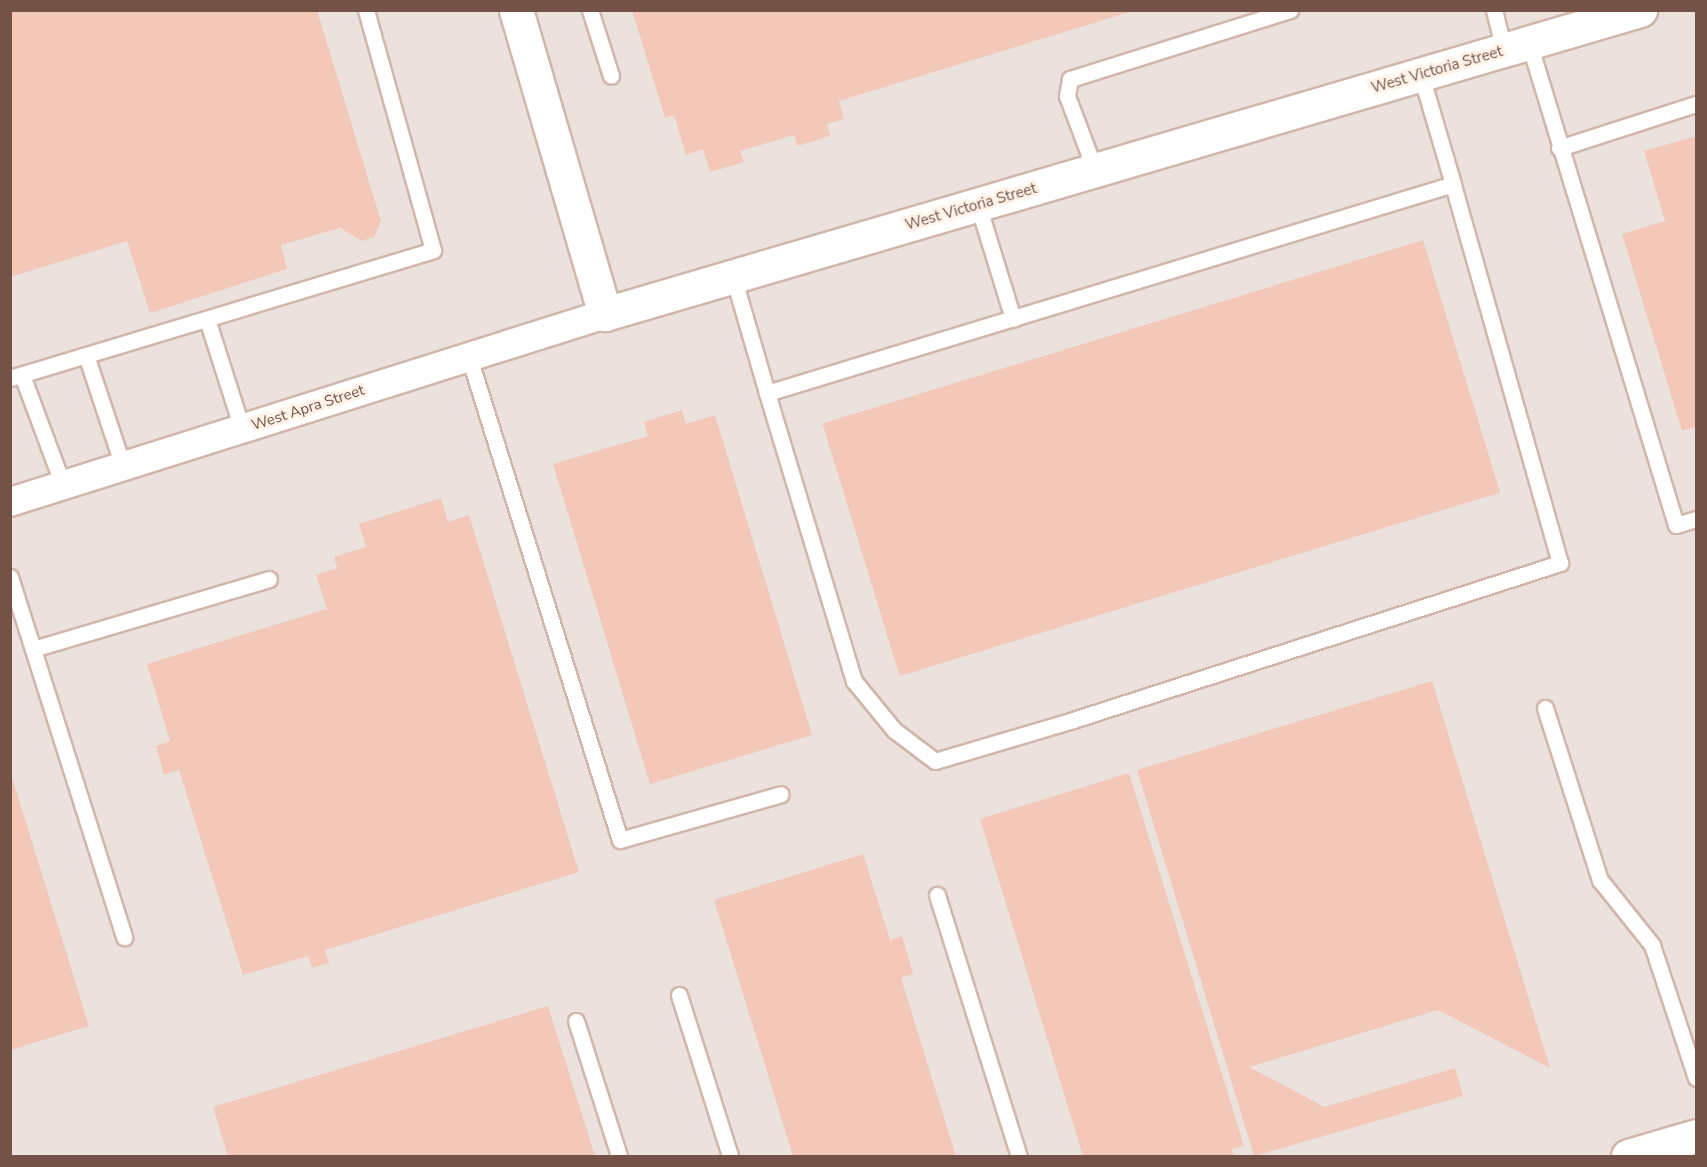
<!DOCTYPE html>
<html>
<head>
<meta charset="utf-8">
<style>
  body { margin:0 }
  #map { position:relative; width:1707px; height:1167px; overflow:hidden; background:#fdeee1; font-family:"Nunito Sans",sans-serif }
  div>[style] { position:absolute }
  .industrial>* { inset:0; background:#ebe2dd; transform-origin:0 0 }
  .building>* { inset:0; background:#f3c8b8; transform-origin:0 0 }
  .roads { filter:drop-shadow(2px 0 #d0b6ab) drop-shadow(-2px 0 #d0b6ab) drop-shadow(0 2px #d0b6ab) drop-shadow(0 -2px #d0b6ab) }
  .lane>* { height:15px; margin:-7.5px; padding:0 7.5px; transform-origin:7.5px; border-radius:7.5px; background:#fff }
  .street>* { height:28px; margin:-14px; padding:0 14px; transform-origin:14px; border-radius:14px; background:#fff }
  .secondary>* { height:33px; margin:-16.5px; padding:0 16.5px; transform-origin:16.5px; border-radius:16.5px; background:#fff }
  span { translate:-50% -50%; white-space:nowrap; text-align:center; line-height:1.15; -webkit-text-stroke:6px #fff3e8; paint-order:stroke }
  .street-label { font-size:15px; color:#745247 }
  .frame { position:absolute; inset:0; border:12px solid #745247; pointer-events:none }
</style>
</head>
<body>
<div id="map">
  <div class="industrial">
    <i style="left:11px;top:11px;width:1685px;height:1145px"></i>
  </div>
  <div class="building">
    <i style="clip-path:polygon(10px 10px,317px 10px,381px 221px,374px 237px,362px 241px,340px 228px,281px 245px,287px 269px,150px 313px,127px 241px,10px 277px)"></i>
    <i style="clip-path:polygon(632px 10px,1133px 10px,1133px 11px,839px 101px,844px 119px,827px 124px,830px 136px,797px 146px,794px 135px,740px 151px,744px 162px,710px 172px,703px 149px,686px 155px,674px 115px,665px 118px)"></i>
    <i style="clip-path:polygon(1696px 136px,1696px 427px,1682px 431px,1622px 234px,1665px 221px,1644px 151px)"></i>
    <i style="left:1423px;top:240px;width:264px;height:628px;rotate:73deg"></i>
    <i style="clip-path:polygon(682px 410px,686px 424px,715px 415px,812px 735px,650px 784px,553px 464px,648px 436px,644px 422px)"></i>
    <i style="clip-path:polygon(441px 498px,448px 522px,469px 515px,579px 872px,325px 950px,329px 963px,312px 968px,308px 956px,243px 975px,179px 770px,164px 775px,156px 746px,170px 741px,147px 664px,327px 609px,316px 575px,337px 568px,334px 557px,366px 547px,359px 524px)"></i>
    <i style="clip-path:polygon(1432px 681px,1550px 1068px,1438px 1010px,1249px 1067px,1325px 1107px,1455px 1068px,1463px 1096px,1254px 1156px,1137px 770px)"></i>
    <i style="clip-path:polygon(10px 771px,89px 1026px,10px 1050px)"></i>
    <i style="clip-path:polygon(1129px 773px,1244px 1146px,1232px 1149px,1234px 1156px,1083px 1156px,980px 819px)"></i>
    <i style="clip-path:polygon(863px 854px,890px 940px,902px 936px,913px 974px,901px 978px,956px 1156px,793px 1156px,714px 900px)"></i>
    <i style="clip-path:polygon(548px 1006px,595px 1156px,228px 1156px,213px 1107px)"></i>
  </div>
  <div class="roads">
    <div class="lane">
      <i style="left:590px;top:10px;width:69px;rotate:72.3deg"></i>
      <i style="left:1494px;top:10px;width:41px;rotate:76deg"></i>
      <i style="left:1529px;top:43px;width:504px;rotate:73.04deg"></i>
      <i style="left:1676px;top:525px;width:21px;rotate:-17deg"></i>
      <i style="left:1559px;top:148px;width:144px;rotate:-17.8deg"></i>
      <i style="left:1095px;top:170px;width:79px;rotate:-110.7deg"></i>
      <i style="left:1067px;top:96px;width:17px;rotate:-80deg"></i>
      <i style="left:1070px;top:79px;width:231px;rotate:-17.4deg"></i>
      <i style="left:978px;top:205px;width:119px;rotate:72.9deg"></i>
      <i style="left:733px;top:276px;width:122px;rotate:73.8deg"></i>
      <i style="left:767px;top:393px;width:717px;rotate:-16.94deg"></i>
      <i style="left:1453px;top:184px;width:114px;rotate:-106.4deg"></i>
      <i style="left:207px;top:319px;width:115px;rotate:72.3deg"></i>
      <i style="left:86px;top:355px;width:117px;rotate:71.6deg"></i>
      <i style="left:469px;top:357px;width:506px;rotate:72.64deg"></i>
      <i style="left:620px;top:840px;width:167px;rotate:-15.9deg"></i>
      <i style="left:22px;top:375px;width:117px;rotate:69.6deg"></i>
      <i style="left:10px;top:378px;width:442px;rotate:-16.8deg"></i>
      <i style="left:433px;top:250px;width:249px;rotate:-105.6deg"></i>
      <i style="left:767px;top:393px;width:301px;rotate:73.2deg"></i>
      <i style="left:854px;top:681px;width:63px;rotate:50.8deg"></i>
      <i style="left:894px;top:730px;width:51px;rotate:37.1deg"></i>
      <i style="left:935px;top:761px;width:144px;rotate:-16.5deg"></i>
      <i style="left:1073px;top:720px;width:512px;rotate:-17.87deg"></i>
      <i style="left:1560px;top:563px;width:394px;rotate:-105.8deg"></i>
      <i style="left:10px;top:577px;width:378px;rotate:72.4deg"></i>
      <i style="left:33px;top:649px;width:246px;rotate:-16.5deg"></i>
      <i style="left:1545px;top:708px;width:181px;rotate:72.3deg"></i>
      <i style="left:1600px;top:880px;width:83px;rotate:51.3deg"></i>
      <i style="left:1652px;top:945px;width:140px;rotate:71.7deg"></i>
      <i style="left:937px;top:895px;width:274px;rotate:72.6deg"></i>
      <i style="left:679px;top:995px;width:169px;rotate:72.4deg"></i>
      <i style="left:576px;top:1021px;width:142px;rotate:72.3deg"></i>
    </div>
    <div class="street">
      <i style="left:10px;top:502px;width:624px;rotate:-17.53deg"></i>
    </div>
    <div class="secondary">
      <i style="left:516px;top:10px;width:317px;rotate:73.7deg"></i>
      <i style="left:605px;top:314px;width:1079px;rotate:-16.37deg"></i>
      <i style="left:1628px;top:1156px;width:71px;rotate:-16.4deg"></i>
    </div>
  </div>
  <div class="street-label">
    <span style="left:1437px;top:70px;rotate:-16deg">West Victoria Street</span>
    <span style="left:971px;top:207px;rotate:-16deg">West Victoria Street</span>
    <span style="left:308px;top:408px;rotate:-18deg">West Apra Street</span>
  </div>
  <div class="frame"></div>
</div>
</body>
</html>
